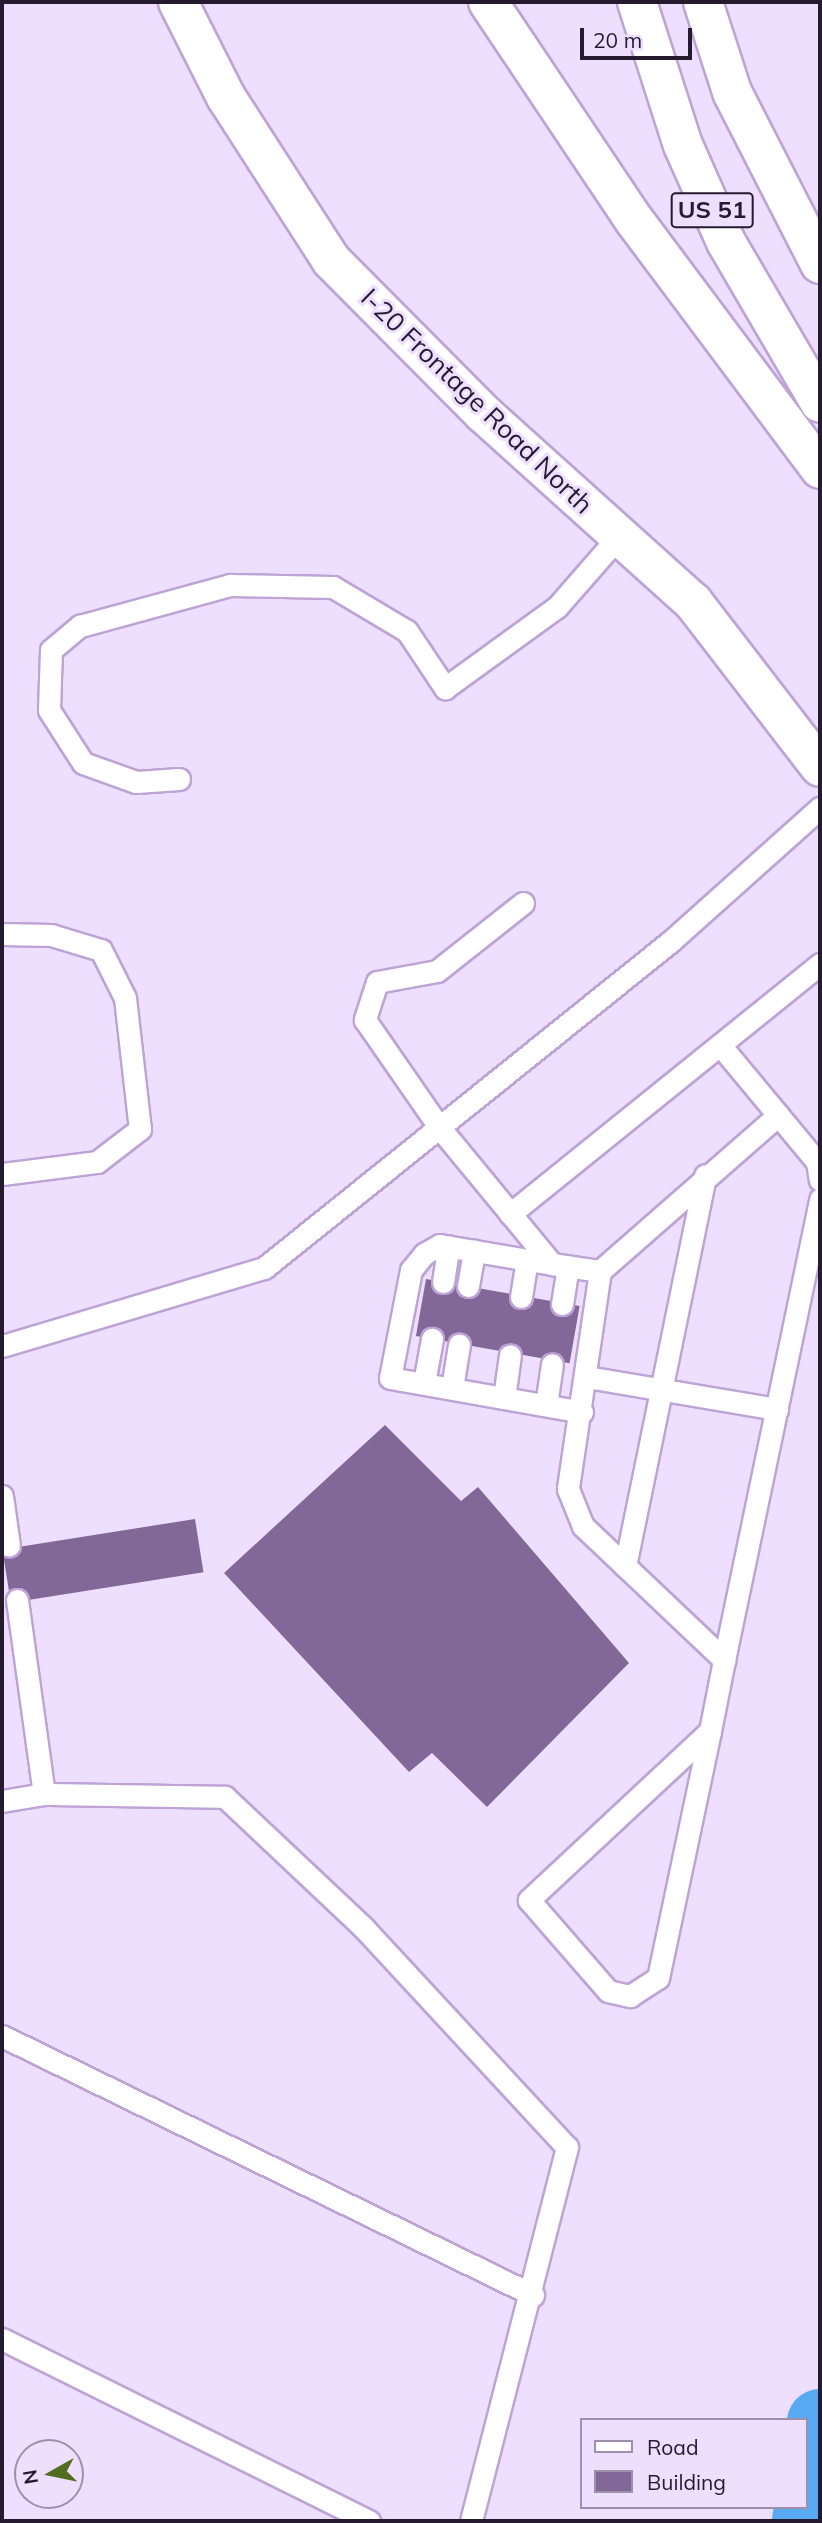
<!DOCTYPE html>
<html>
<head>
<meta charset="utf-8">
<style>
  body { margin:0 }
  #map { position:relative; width:822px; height:2523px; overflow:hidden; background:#eedeff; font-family:Mulish,sans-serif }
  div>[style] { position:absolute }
  .river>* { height:66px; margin:-33px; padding:0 33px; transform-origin:33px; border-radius:33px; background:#58aaf2 }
  .building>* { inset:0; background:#816898; transform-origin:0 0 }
  .roads { filter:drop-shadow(2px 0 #bda3d6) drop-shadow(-2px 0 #bda3d6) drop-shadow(0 2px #bda3d6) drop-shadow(0 -2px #bda3d6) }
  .lane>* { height:21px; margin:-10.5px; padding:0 10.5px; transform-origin:10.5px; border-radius:10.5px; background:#fff }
  .secondary>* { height:38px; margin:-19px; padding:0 19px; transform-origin:19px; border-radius:19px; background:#fff }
  .highway>* { height:38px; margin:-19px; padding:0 19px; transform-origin:19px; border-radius:19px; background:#fff }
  span { translate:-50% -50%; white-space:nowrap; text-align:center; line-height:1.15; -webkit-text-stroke:6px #eedeff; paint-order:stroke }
  .shield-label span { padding:2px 5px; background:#eedeff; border:2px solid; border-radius:5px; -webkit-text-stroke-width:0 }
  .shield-label { font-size:24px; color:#251b2f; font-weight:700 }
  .street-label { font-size:26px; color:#251b2f }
  .frame { position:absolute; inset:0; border:4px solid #251b2f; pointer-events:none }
  .legend { position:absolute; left:580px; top:2418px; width:228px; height:91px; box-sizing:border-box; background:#eedeff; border:2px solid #9e90ac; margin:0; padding:9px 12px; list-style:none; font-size:21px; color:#251b2f }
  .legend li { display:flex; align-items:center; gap:14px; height:35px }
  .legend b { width:35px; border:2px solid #9e90ac }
  .north { position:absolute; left:14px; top:2439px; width:70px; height:70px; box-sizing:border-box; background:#eedeff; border:2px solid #9e90ac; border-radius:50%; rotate:261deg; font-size:19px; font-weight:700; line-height:28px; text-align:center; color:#251b2f }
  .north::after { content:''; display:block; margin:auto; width:24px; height:32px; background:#506d21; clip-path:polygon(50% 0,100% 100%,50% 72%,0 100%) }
  .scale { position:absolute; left:580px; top:28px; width:112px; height:32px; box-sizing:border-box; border:4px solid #251b2f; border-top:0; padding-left:9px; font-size:21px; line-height:24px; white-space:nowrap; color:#251b2f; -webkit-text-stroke:5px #eedeff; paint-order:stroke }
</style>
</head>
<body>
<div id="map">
  <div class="river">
    <i style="left:805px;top:2521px;width:100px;rotate:-81.4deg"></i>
  </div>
  <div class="building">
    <i style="left:426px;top:1279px;width:156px;height:58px;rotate:10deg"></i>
    <i style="clip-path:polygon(385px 1425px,461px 1501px,478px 1487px,629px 1663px,487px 1807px,432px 1753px,409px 1772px,224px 1573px)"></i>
    <i style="left:195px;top:1519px;width:54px;height:195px;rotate:81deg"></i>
  </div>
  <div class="roads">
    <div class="lane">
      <i style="left:179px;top:779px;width:43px;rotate:176deg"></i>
      <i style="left:136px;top:782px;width:56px;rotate:-160.3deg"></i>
      <i style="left:83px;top:763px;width:63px;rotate:-122.7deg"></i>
      <i style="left:49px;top:710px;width:60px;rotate:-88.1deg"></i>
      <i style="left:51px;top:650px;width:38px;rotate:-40deg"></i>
      <i style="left:80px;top:626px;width:156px;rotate:-15.3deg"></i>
      <i style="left:230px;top:585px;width:103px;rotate:1.1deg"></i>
      <i style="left:333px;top:587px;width:86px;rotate:30.7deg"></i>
      <i style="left:407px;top:631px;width:69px;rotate:56.3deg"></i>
      <i style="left:445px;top:688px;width:138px;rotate:-35.9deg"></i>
      <i style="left:557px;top:607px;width:94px;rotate:-48.9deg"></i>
      <i style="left:523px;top:903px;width:110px;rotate:141.7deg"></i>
      <i style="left:437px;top:971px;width:61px;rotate:169.6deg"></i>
      <i style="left:377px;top:982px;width:40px;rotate:108deg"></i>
      <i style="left:365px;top:1020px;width:130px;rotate:55.3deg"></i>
      <i style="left:439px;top:1127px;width:178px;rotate:50.5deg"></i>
      <i style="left:552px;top:1264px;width:49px;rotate:8.3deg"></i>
      <i style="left:600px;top:1271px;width:237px;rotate:-41.2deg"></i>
      <i style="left:2px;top:934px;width:49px;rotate:1.2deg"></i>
      <i style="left:51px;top:935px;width:52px;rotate:16.7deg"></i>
      <i style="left:101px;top:950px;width:54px;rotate:63.4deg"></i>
      <i style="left:125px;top:998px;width:132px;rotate:83.5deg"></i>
      <i style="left:140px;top:1129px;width:54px;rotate:142.5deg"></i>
      <i style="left:97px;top:1162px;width:96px;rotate:172.8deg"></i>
      <i style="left:720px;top:1045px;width:152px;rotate:50.3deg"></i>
      <i style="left:817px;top:1162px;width:18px;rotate:81deg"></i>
      <i style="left:510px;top:1214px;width:398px;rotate:-38.9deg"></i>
      <i style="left:552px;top:1264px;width:114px;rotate:-170.4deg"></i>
      <i style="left:440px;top:1245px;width:18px;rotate:151deg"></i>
      <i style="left:424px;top:1254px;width:21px;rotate:129deg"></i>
      <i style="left:411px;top:1270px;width:110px;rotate:101deg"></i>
      <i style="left:390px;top:1378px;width:195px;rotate:10deg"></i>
      <i style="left:600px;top:1271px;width:220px;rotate:98.4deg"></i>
      <i style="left:568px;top:1489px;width:40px;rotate:68deg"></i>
      <i style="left:583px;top:1526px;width:195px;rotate:43.5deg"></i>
      <i style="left:443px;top:1282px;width:36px;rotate:-81deg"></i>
      <i style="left:468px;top:1286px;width:36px;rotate:-80deg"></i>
      <i style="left:521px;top:1297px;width:37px;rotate:-81deg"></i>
      <i style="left:562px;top:1304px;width:38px;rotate:-81deg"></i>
      <i style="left:2px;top:1346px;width:273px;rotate:-16.6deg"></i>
      <i style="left:264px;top:1268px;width:522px;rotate:-38.78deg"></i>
      <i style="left:671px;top:941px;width:200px;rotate:-41.8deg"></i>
      <i style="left:587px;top:1377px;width:193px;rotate:9.6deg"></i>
      <i style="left:424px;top:1383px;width:45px;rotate:-79.7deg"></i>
      <i style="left:452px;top:1388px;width:44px;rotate:-80.8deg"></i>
      <i style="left:504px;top:1398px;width:43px;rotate:-82.1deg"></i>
      <i style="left:546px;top:1405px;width:41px;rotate:-81.7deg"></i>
      <i style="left:2px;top:1496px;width:50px;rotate:82deg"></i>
      <i style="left:625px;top:1566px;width:399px;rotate:-78.4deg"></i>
      <i style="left:17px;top:1600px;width:196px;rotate:82.1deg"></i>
      <i style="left:710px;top:1731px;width:248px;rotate:137deg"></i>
      <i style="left:529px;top:1900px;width:121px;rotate:49deg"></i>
      <i style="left:608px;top:1991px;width:23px;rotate:13deg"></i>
      <i style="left:630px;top:1996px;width:33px;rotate:-33deg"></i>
      <i style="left:658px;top:1978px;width:252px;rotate:-78.1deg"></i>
      <i style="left:710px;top:1731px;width:72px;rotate:-78.8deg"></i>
      <i style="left:724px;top:1660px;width:471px;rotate:-78.2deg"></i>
      <i style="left:2px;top:1801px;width:43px;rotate:-9.5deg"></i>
      <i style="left:44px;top:1794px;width:181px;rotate:0.9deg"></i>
      <i style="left:225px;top:1797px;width:190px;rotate:43.3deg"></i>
      <i style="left:363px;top:1927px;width:300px;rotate:47.2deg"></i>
      <i style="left:567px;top:2147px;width:386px;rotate:104.4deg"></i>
      <i style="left:2px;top:2036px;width:591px;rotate:26deg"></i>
      <i style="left:2px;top:2339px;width:410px;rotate:26.4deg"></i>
    </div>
    <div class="secondary">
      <i style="left:178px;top:2px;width:106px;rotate:63.2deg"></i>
      <i style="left:226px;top:97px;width:194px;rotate:57.2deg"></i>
      <i style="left:331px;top:260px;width:216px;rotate:45.2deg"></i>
      <i style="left:483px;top:413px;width:283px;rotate:42deg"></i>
      <i style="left:693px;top:602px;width:208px;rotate:52.4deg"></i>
    </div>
    <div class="highway">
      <i style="left:488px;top:2px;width:262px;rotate:56.2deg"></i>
      <i style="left:634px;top:220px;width:311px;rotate:53.2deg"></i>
      <i style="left:637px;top:2px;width:150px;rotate:72.2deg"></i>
      <i style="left:683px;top:145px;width:106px;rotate:66.1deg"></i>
      <i style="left:726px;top:242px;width:186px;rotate:59.7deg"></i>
      <i style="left:703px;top:2px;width:95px;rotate:72.1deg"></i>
      <i style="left:732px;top:92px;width:193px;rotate:62.9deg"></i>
    </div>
  </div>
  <div class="shield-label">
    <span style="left:712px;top:210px">US 51</span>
  </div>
  <div class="street-label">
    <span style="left:477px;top:401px;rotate:44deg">I-20 Frontage Road North</span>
  </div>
  <div class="frame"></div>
  <ul class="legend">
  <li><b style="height:9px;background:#fff"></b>Road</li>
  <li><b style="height:19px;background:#816898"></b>Building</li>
  </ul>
  <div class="north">N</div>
  <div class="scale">20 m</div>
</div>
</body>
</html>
